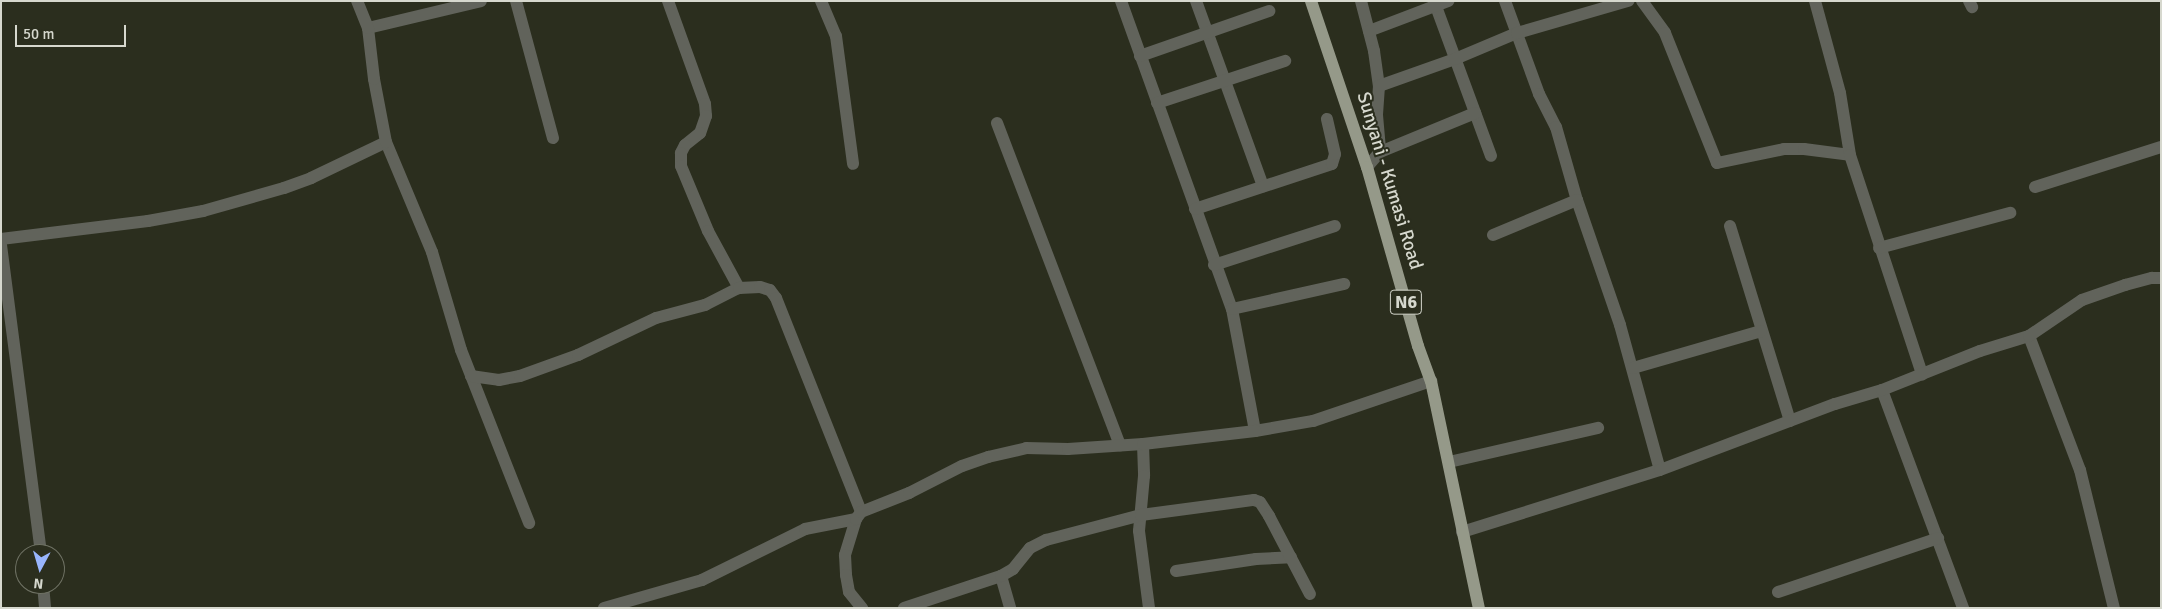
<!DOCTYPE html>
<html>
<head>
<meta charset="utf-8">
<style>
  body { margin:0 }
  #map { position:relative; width:2162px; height:609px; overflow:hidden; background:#2b2e1e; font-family:Signika,sans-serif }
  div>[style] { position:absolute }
  .minor>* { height:12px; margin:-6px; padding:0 6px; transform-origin:6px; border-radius:6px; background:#61635b }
  .primary>* { height:12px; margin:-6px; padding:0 6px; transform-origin:6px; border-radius:6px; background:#959989 }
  span { translate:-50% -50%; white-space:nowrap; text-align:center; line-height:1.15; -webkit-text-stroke:4px #2b2e1e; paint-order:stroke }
  .shield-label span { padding:1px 4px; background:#2b2e1e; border:1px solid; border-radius:4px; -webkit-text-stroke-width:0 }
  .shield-label { font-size:18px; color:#d6d8ce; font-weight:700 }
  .street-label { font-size:19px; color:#d6d8ce }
  .frame { position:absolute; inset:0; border:2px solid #d6d8ce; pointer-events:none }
  .north { position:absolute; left:15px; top:544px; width:50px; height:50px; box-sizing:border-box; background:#2b2e1e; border:1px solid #6f7264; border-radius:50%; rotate:186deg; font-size:14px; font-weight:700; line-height:20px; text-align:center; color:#d6d8ce }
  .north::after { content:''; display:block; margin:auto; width:18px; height:22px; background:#98b5fd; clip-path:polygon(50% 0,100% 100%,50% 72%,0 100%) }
  .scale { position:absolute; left:15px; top:25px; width:111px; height:22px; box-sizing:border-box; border:2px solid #d6d8ce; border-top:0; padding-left:6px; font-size:15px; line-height:18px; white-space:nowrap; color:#d6d8ce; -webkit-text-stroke:4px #2b2e1e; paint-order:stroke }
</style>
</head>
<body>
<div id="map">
  <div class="minor">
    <i style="left:516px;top:1px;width:142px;rotate:74.9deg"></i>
    <i style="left:668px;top:1px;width:109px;rotate:70.2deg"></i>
    <i style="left:705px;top:104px;width:12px;rotate:85deg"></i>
    <i style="left:706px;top:116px;width:18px;rotate:109deg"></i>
    <i style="left:700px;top:133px;width:19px;rotate:141deg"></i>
    <i style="left:685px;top:145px;width:9px;rotate:117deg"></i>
    <i style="left:681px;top:153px;width:13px;rotate:90deg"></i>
    <i style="left:681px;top:166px;width:70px;rotate:67.4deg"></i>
    <i style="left:708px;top:231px;width:65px;rotate:61.5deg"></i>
    <i style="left:821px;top:1px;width:38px;rotate:67deg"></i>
    <i style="left:836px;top:36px;width:129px;rotate:82.4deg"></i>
    <i style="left:1121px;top:1px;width:327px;rotate:70.2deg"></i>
    <i style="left:1232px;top:309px;width:124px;rotate:79.3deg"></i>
    <i style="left:1255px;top:431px;width:59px;rotate:-9.8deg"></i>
    <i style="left:1313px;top:421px;width:125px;rotate:-18.7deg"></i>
    <i style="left:1196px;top:1px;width:197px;rotate:70.1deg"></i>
    <i style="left:1361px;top:1px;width:52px;rotate:75.4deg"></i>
    <i style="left:1374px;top:51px;width:35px;rotate:82deg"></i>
    <i style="left:1379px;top:86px;width:29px;rotate:94deg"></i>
    <i style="left:1377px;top:115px;width:37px;rotate:85deg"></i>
    <i style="left:1380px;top:152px;width:20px;rotate:131deg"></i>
    <i style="left:1434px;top:1px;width:165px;rotate:69.8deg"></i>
    <i style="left:1505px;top:1px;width:99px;rotate:69.9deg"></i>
    <i style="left:1539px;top:94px;width:37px;rotate:63deg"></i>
    <i style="left:1556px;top:127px;width:76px;rotate:74deg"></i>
    <i style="left:1577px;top:200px;width:132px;rotate:71deg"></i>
    <i style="left:1620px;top:325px;width:150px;rotate:74.6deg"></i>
    <i style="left:1642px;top:1px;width:39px;rotate:54deg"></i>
    <i style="left:1665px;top:33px;width:140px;rotate:68.2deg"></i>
    <i style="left:1717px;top:163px;width:68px;rotate:-11.8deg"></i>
    <i style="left:1784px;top:149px;width:20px"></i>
    <i style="left:1804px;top:149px;width:46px;rotate:7.4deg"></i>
    <i style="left:1815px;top:1px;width:95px;rotate:74.8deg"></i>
    <i style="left:1840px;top:93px;width:63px;rotate:80.8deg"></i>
    <i style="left:1850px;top:155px;width:231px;rotate:71.8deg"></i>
    <i style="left:1969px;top:1px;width:7px;rotate:63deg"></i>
    <i style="left:368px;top:28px;width:116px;rotate:-13.4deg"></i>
    <i style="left:1369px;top:31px;width:85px;rotate:-20.8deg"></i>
    <i style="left:1140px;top:56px;width:137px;rotate:-19.2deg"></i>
    <i style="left:1379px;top:86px;width:81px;rotate:-19.6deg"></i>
    <i style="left:1455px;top:59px;width:67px;rotate:-22.8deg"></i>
    <i style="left:1517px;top:33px;width:116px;rotate:-16.1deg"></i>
    <i style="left:1157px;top:103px;width:135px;rotate:-18.2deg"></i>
    <i style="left:997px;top:123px;width:345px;rotate:69.1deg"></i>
    <i style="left:386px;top:142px;width:119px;rotate:67.3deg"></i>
    <i style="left:432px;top:252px;width:102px;rotate:73.5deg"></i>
    <i style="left:461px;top:350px;width:186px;rotate:68.5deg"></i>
    <i style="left:1380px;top:152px;width:103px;rotate:-22.3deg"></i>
    <i style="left:2035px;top:187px;width:132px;rotate:-17.6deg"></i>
    <i style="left:1195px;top:209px;width:144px;rotate:-18.2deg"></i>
    <i style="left:1332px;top:164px;width:10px;rotate:-73deg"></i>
    <i style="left:1335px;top:154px;width:36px;rotate:-103deg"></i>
    <i style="left:1730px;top:226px;width:204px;rotate:72.9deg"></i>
    <i style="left:1493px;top:235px;width:91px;rotate:-22.6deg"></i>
    <i style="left:1px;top:239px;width:148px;rotate:-7deg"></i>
    <i style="left:148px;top:221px;width:56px;rotate:-10.3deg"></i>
    <i style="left:203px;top:211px;width:84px;rotate:-15.9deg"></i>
    <i style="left:284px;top:188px;width:29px;rotate:-20deg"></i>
    <i style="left:311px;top:178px;width:83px;rotate:-25.6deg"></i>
    <i style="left:386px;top:142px;width:64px;rotate:-100.8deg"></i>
    <i style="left:374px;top:79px;width:51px;rotate:-96.7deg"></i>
    <i style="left:368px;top:28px;width:29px;rotate:-112deg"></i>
    <i style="left:1px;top:245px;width:312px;rotate:82.6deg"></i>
    <i style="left:1879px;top:248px;width:136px;rotate:-15deg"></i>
    <i style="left:1214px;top:265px;width:127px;rotate:-17.9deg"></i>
    <i style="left:1232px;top:309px;width:115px;rotate:-12.6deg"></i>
    <i style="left:2029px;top:336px;width:143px;rotate:69.2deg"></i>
    <i style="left:2080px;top:470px;width:142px;rotate:76.2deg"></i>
    <i style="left:1633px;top:368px;width:133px;rotate:-16.1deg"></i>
    <i style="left:471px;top:376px;width:28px;rotate:8deg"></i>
    <i style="left:499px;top:380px;width:21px;rotate:-11deg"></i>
    <i style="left:520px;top:376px;width:62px;rotate:-19.9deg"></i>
    <i style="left:578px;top:355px;width:86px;rotate:-25.4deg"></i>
    <i style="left:656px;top:318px;width:51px;rotate:-14.9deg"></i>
    <i style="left:705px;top:305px;width:38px;rotate:-27deg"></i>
    <i style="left:739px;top:288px;width:21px;rotate:-3deg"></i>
    <i style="left:760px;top:287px;width:10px;rotate:17deg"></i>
    <i style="left:770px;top:290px;width:10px;rotate:53deg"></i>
    <i style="left:776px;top:298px;width:230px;rotate:68.3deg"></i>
    <i style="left:1882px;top:390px;width:233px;rotate:69.6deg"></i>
    <i style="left:1143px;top:444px;width:32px;rotate:88deg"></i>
    <i style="left:1144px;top:476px;width:55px;rotate:95.2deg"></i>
    <i style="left:1139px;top:531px;width:78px;rotate:82.6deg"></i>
    <i style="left:1449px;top:462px;width:153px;rotate:-12.9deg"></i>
    <i style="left:856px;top:519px;width:38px;rotate:107deg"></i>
    <i style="left:845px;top:555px;width:20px;rotate:87deg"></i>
    <i style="left:846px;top:575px;width:17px;rotate:80deg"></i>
    <i style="left:849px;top:592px;width:21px;rotate:51deg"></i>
    <i style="left:1462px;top:532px;width:207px;rotate:-17.4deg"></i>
    <i style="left:1660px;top:470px;width:187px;rotate:-20.7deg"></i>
    <i style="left:1835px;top:404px;width:49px;rotate:-16.6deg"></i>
    <i style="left:1882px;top:390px;width:105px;rotate:-21.7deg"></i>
    <i style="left:1980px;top:351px;width:51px;rotate:-17deg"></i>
    <i style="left:2029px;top:336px;width:64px;rotate:-34.2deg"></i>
    <i style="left:2082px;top:300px;width:46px;rotate:-19.2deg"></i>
    <i style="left:2125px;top:285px;width:28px;rotate:-15deg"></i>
    <i style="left:2152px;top:278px;width:9px"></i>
    <i style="left:1176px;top:571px;width:81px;rotate:-8.5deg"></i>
    <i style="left:1256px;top:559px;width:35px;rotate:-3deg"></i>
    <i style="left:1001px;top:576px;width:33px;rotate:74deg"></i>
    <i style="left:43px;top:584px;width:24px;rotate:85deg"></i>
    <i style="left:1778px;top:592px;width:169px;rotate:-18.6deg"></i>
    <i style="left:604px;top:608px;width:102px;rotate:-15.9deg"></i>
    <i style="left:702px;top:580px;width:115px;rotate:-26.3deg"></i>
    <i style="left:805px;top:529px;width:52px;rotate:-11.1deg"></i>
    <i style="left:856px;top:519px;width:9px;rotate:-54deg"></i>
    <i style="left:861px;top:512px;width:52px;rotate:-21.6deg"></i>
    <i style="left:909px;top:493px;width:59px;rotate:-27deg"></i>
    <i style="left:962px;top:466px;width:28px;rotate:-19deg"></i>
    <i style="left:988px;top:457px;width:39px;rotate:-13deg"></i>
    <i style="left:1026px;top:448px;width:42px;rotate:1.4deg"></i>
    <i style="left:1068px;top:449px;width:75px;rotate:-3.8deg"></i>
    <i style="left:1143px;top:444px;width:113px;rotate:-6.6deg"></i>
    <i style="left:904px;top:608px;width:102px;rotate:-18.3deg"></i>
    <i style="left:1001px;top:576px;width:14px;rotate:-30deg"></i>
    <i style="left:1013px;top:569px;width:27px;rotate:-51deg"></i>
    <i style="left:1030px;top:548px;width:18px;rotate:-27deg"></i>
    <i style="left:1046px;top:540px;width:98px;rotate:-14.7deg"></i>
    <i style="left:1141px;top:515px;width:114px;rotate:-7.6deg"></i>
    <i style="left:1254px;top:500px;width:6px;rotate:18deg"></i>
    <i style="left:1260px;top:502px;width:17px;rotate:57deg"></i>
    <i style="left:1269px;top:516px;width:88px;rotate:62.3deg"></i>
  </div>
  <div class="primary">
    <i style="left:1311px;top:1px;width:175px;rotate:71.4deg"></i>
    <i style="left:1367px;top:167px;width:186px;rotate:74.1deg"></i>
    <i style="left:1418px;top:346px;width:37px;rotate:70deg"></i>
    <i style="left:1431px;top:381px;width:232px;rotate:78.1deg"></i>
  </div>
  <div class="shield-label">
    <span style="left:1406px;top:302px">N6</span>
  </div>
  <div class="street-label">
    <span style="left:1389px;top:181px;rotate:73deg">Sunyani - Kumasi Road</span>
  </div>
  <div class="frame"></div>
  <div class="north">N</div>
  <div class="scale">50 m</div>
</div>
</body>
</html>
